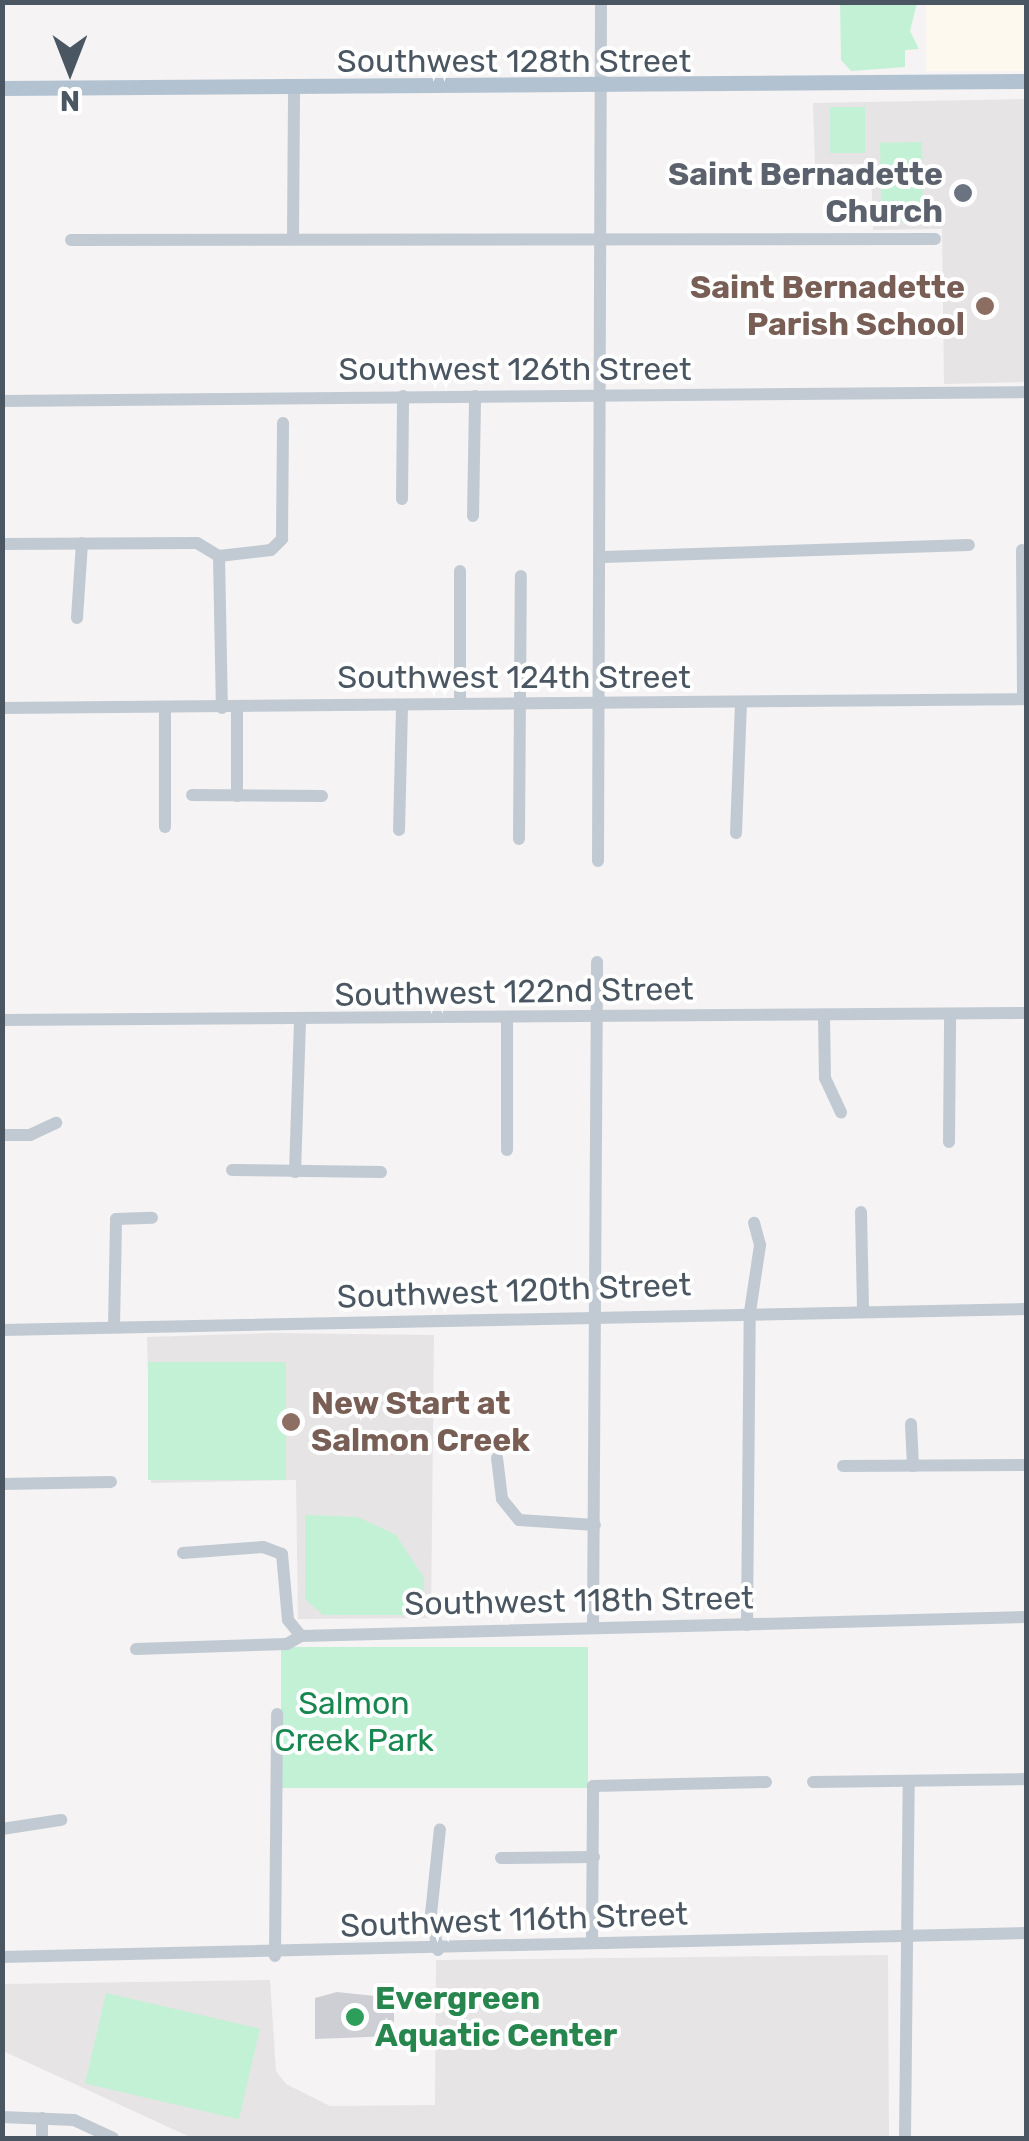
<!DOCTYPE html>
<html>
<head>
<meta charset="utf-8">
<style>
  body { margin:0 }
  #map { position:relative; width:1029px; height:2141px; overflow:hidden; background:#f5f3f3; font-family:Rubik,sans-serif }
  div>[style] { position:absolute }
  .commercial>* { inset:0; background:#fdf9ef; transform-origin:0 0 }
  .education>* { inset:0; background:#e6e4e5 }
  .green>* { inset:0; background:#c3f1d5; transform-origin:0 0 }
  .building>* { inset:0; background:#cdcfd5 }
  .minor>* { height:12px; margin:-6px; padding:0 6px; transform-origin:6px; border-radius:6px; background:#c1cad2 }
  .major>* { height:15px; margin:-7.5px; padding:0 7.5px; transform-origin:7.5px; border-radius:7.5px; background:#b3c2d1 }
  .dots>* { width:28px; height:28px; translate:-50% -50%; box-sizing:border-box; border:5px solid #fff; border-radius:50% }
  span { translate:-50% -50%; white-space:nowrap; text-align:center; line-height:1.15; -webkit-text-stroke:8px #fff; paint-order:stroke }
  .street-label { font-size:32px; color:#4a5661 }
  .worship-label { font-size:32px; color:#5b616d; font-weight:700 }
  .right { translate:-100% -50%; text-align:right }
  .education-label { font-size:32px; color:#785e54; font-weight:700 }
  .left { translate:0 -50%; text-align:left }
  .park-label { font-size:32px; color:#17864f }
  .leisure-label { font-size:32px; color:#27864d; font-weight:700 }
  .frame { position:absolute; inset:0; border:5px solid #4a5661; pointer-events:none }
  .north { position:absolute; left:20px; top:20px; width:100px; height:100px; -webkit-text-stroke:8px #fff; paint-order:stroke; rotate:180deg; font-size:28px; font-weight:700; line-height:40px; text-align:center; color:#4a5661 }
  .north::after { content:''; display:block; margin:auto; width:35px; height:45px; background:#4a5661; clip-path:polygon(50% 0,100% 100%,50% 72%,0 100%) }
</style>
</head>
<body>
<div id="map">
  <div class="commercial">
    <i style="left:926px;top:3px;width:100px;height:68px"></i>
  </div>
  <div class="education">
    <i style="clip-path:polygon(1026px 99px,1026px 382px,944px 384px,942px 229px,873px 230px,871px 164px,815px 164px,813px 103px)"></i>
    <i style="clip-path:polygon(272px 1333px,434px 1335px,431px 1618px,298px 1619px,296px 1480px,151px 1483px,147px 1337px)"></i>
    <i style="clip-path:polygon(888px 1955px,889px 2138px,192px 2138px,3px 2051px,3px 1984px,270px 1980px,276px 2071px,286px 2084px,330px 2106px,435px 2105px,436px 1960px)"></i>
  </div>
  <div class="green">
    <i style="clip-path:polygon(840px 3px,917px 3px,910px 31px,919px 49px,905px 50px,905px 67px,851px 71px,841px 60px)"></i>
    <i style="left:830px;top:107px;width:35px;height:46px"></i>
    <i style="left:922px;top:142px;width:80px;height:42px;rotate:89deg"></i>
    <i style="left:286px;top:1362px;width:118px;height:138px;rotate:90deg"></i>
    <i style="clip-path:polygon(305px 1515px,358px 1517px,396px 1535px,424px 1578px,424px 1615px,323px 1615px,305px 1599px)"></i>
    <i style="left:588px;top:1647px;width:141px;height:307px;rotate:90deg"></i>
    <i style="left:106px;top:1993px;width:158px;height:93px;rotate:13deg"></i>
  </div>
  <div class="building">
    <i style="clip-path:polygon(337px 1992px,394px 1998px,394px 2036px,315px 2039px,315px 1998px)"></i>
  </div>
  <div class="minor">
    <i style="left:293px;top:238px;width:149px;rotate:-89.6deg"></i>
    <i style="left:71px;top:240px;width:864px;rotate:-0.07deg"></i>
    <i style="left:2px;top:401px;width:1024px;rotate:-0.5deg"></i>
    <i style="left:402px;top:499px;width:103px;rotate:-89.4deg"></i>
    <i style="left:473px;top:516px;width:120px;rotate:-89deg"></i>
    <i style="left:2px;top:544px;width:195px;rotate:-0.3deg"></i>
    <i style="left:197px;top:543px;width:26px;rotate:31deg"></i>
    <i style="left:1022px;top:550px;width:149px;rotate:89.6deg"></i>
    <i style="left:219px;top:556px;width:52px;rotate:-6.6deg"></i>
    <i style="left:271px;top:550px;width:16px;rotate:-45deg"></i>
    <i style="left:282px;top:539px;width:116px;rotate:-89.5deg"></i>
    <i style="left:219px;top:556px;width:152px;rotate:88.9deg"></i>
    <i style="left:604px;top:557px;width:365px;rotate:-1.9deg"></i>
    <i style="left:77px;top:618px;width:75px;rotate:-86.2deg"></i>
    <i style="left:460px;top:704px;width:133px;rotate:-90deg"></i>
    <i style="left:237px;top:707px;width:89px;rotate:90deg"></i>
    <i style="left:2px;top:708px;width:1024px;rotate:-0.5deg"></i>
    <i style="left:165px;top:709px;width:118px;rotate:90deg"></i>
    <i style="left:192px;top:795px;width:130px;rotate:0.4deg"></i>
    <i style="left:399px;top:830px;width:125px;rotate:-88.6deg"></i>
    <i style="left:736px;top:833px;width:130px;rotate:-87.8deg"></i>
    <i style="left:519px;top:839px;width:263px;rotate:-89.6deg"></i>
    <i style="left:598px;top:861px;width:859px;rotate:-89.8deg"></i>
    <i style="left:824px;top:1016px;width:62px;rotate:89.1deg"></i>
    <i style="left:825px;top:1078px;width:38px;rotate:65deg"></i>
    <i style="left:2px;top:1020px;width:1024px;rotate:-0.39deg"></i>
    <i style="left:507px;top:1020px;width:130px;rotate:90deg"></i>
    <i style="left:2px;top:1135px;width:28px"></i>
    <i style="left:30px;top:1135px;width:29px;rotate:-25deg"></i>
    <i style="left:949px;top:1142px;width:127px;rotate:-89.5deg"></i>
    <i style="left:232px;top:1170px;width:149px;rotate:0.8deg"></i>
    <i style="left:295px;top:1172px;width:149px;rotate:-88.1deg"></i>
    <i style="left:861px;top:1212px;width:98px;rotate:88.8deg"></i>
    <i style="left:114px;top:1326px;width:107px;rotate:-88.9deg"></i>
    <i style="left:116px;top:1219px;width:36px;rotate:-2deg"></i>
    <i style="left:2px;top:1330px;width:1024px;rotate:-1.17deg"></i>
    <i style="left:911px;top:1424px;width:42px;rotate:87.3deg"></i>
    <i style="left:497px;top:1458px;width:41px;rotate:83deg"></i>
    <i style="left:502px;top:1499px;width:27px;rotate:51deg"></i>
    <i style="left:519px;top:1520px;width:76px;rotate:3.8deg"></i>
    <i style="left:843px;top:1466px;width:183px;rotate:-0.3deg"></i>
    <i style="left:2px;top:1484px;width:109px;rotate:-1.1deg"></i>
    <i style="left:183px;top:1553px;width:80px;rotate:-4.3deg"></i>
    <i style="left:263px;top:1547px;width:20px;rotate:20deg"></i>
    <i style="left:282px;top:1554px;width:66px;rotate:84.8deg"></i>
    <i style="left:288px;top:1620px;width:21px;rotate:51deg"></i>
    <i style="left:747px;top:1625px;width:313px;rotate:-89.5deg"></i>
    <i style="left:750px;top:1312px;width:68px;rotate:-81.5deg"></i>
    <i style="left:760px;top:1245px;width:23px;rotate:-105deg"></i>
    <i style="left:593px;top:1626px;width:664px;rotate:-89.65deg"></i>
    <i style="left:136px;top:1649px;width:151px;rotate:-1.9deg"></i>
    <i style="left:287px;top:1644px;width:16px;rotate:-30deg"></i>
    <i style="left:301px;top:1636px;width:725px;rotate:-1.5deg"></i>
    <i style="left:813px;top:1782px;width:213px;rotate:-0.8deg"></i>
    <i style="left:2px;top:1829px;width:60px;rotate:-8.7deg"></i>
    <i style="left:501px;top:1858px;width:93px;rotate:-0.6deg"></i>
    <i style="left:592px;top:1942px;width:156px;rotate:-89.6deg"></i>
    <i style="left:593px;top:1786px;width:173px;rotate:-1.3deg"></i>
    <i style="left:438px;top:1950px;width:37px;rotate:-101deg"></i>
    <i style="left:431px;top:1914px;width:85px;rotate:-84deg"></i>
    <i style="left:275px;top:1956px;width:242px;rotate:-89.5deg"></i>
    <i style="left:2px;top:1957px;width:1024px;rotate:-1.34deg"></i>
    <i style="left:2px;top:2117px;width:72px;rotate:2.4deg"></i>
    <i style="left:74px;top:2120px;width:43px;rotate:24.8deg"></i>
    <i style="left:42px;top:2138px;width:20px;rotate:-90deg"></i>
    <i style="left:905px;top:2138px;width:357px;rotate:-89.4deg"></i>
  </div>
  <div class="major">
    <i style="left:2px;top:88px;width:1024px;rotate:-0.39deg"></i>
  </div>
  <div class="dots">
    <i style="left:963px;top:193px;background:#6b7280"></i>
    <i style="left:985px;top:306px;background:#8d6e63"></i>
    <i style="left:291px;top:1422px;background:#8d6e63"></i>
    <i style="left:355px;top:2017px;background:#2e9e5b"></i>
  </div>
  <div class="street-label">
    <span style="left:514px;top:61px">Southwest 128th Street</span>
    <span style="left:515px;top:369px">Southwest 126th Street</span>
    <span style="left:514px;top:677px">Southwest 124th Street</span>
    <span style="left:514px;top:992px;rotate:-1deg">Southwest 122nd Street</span>
    <span style="left:514px;top:1291px;rotate:-2deg">Southwest 120th Street</span>
    <span style="left:579px;top:1601px;rotate:-1deg">Southwest 118th Street</span>
    <span style="left:514px;top:1920px;rotate:-2deg">Southwest 116th Street</span>
  </div>
  <div class="worship-label">
    <span class="right" style="left:943px;top:193px">Saint Bernadette<br>Church</span>
  </div>
  <div class="education-label">
    <span class="right" style="left:965px;top:306px">Saint Bernadette<br>Parish School</span>
    <span class="left" style="left:311px;top:1422px">New Start at<br>Salmon Creek</span>
  </div>
  <div class="park-label">
    <span style="left:354px;top:1722px">Salmon<br>Creek Park</span>
  </div>
  <div class="leisure-label">
    <span class="left" style="left:375px;top:2017px">Evergreen<br>Aquatic Center</span>
  </div>
  <div class="frame"></div>
  <div class="north">N</div>
</div>
</body>
</html>
